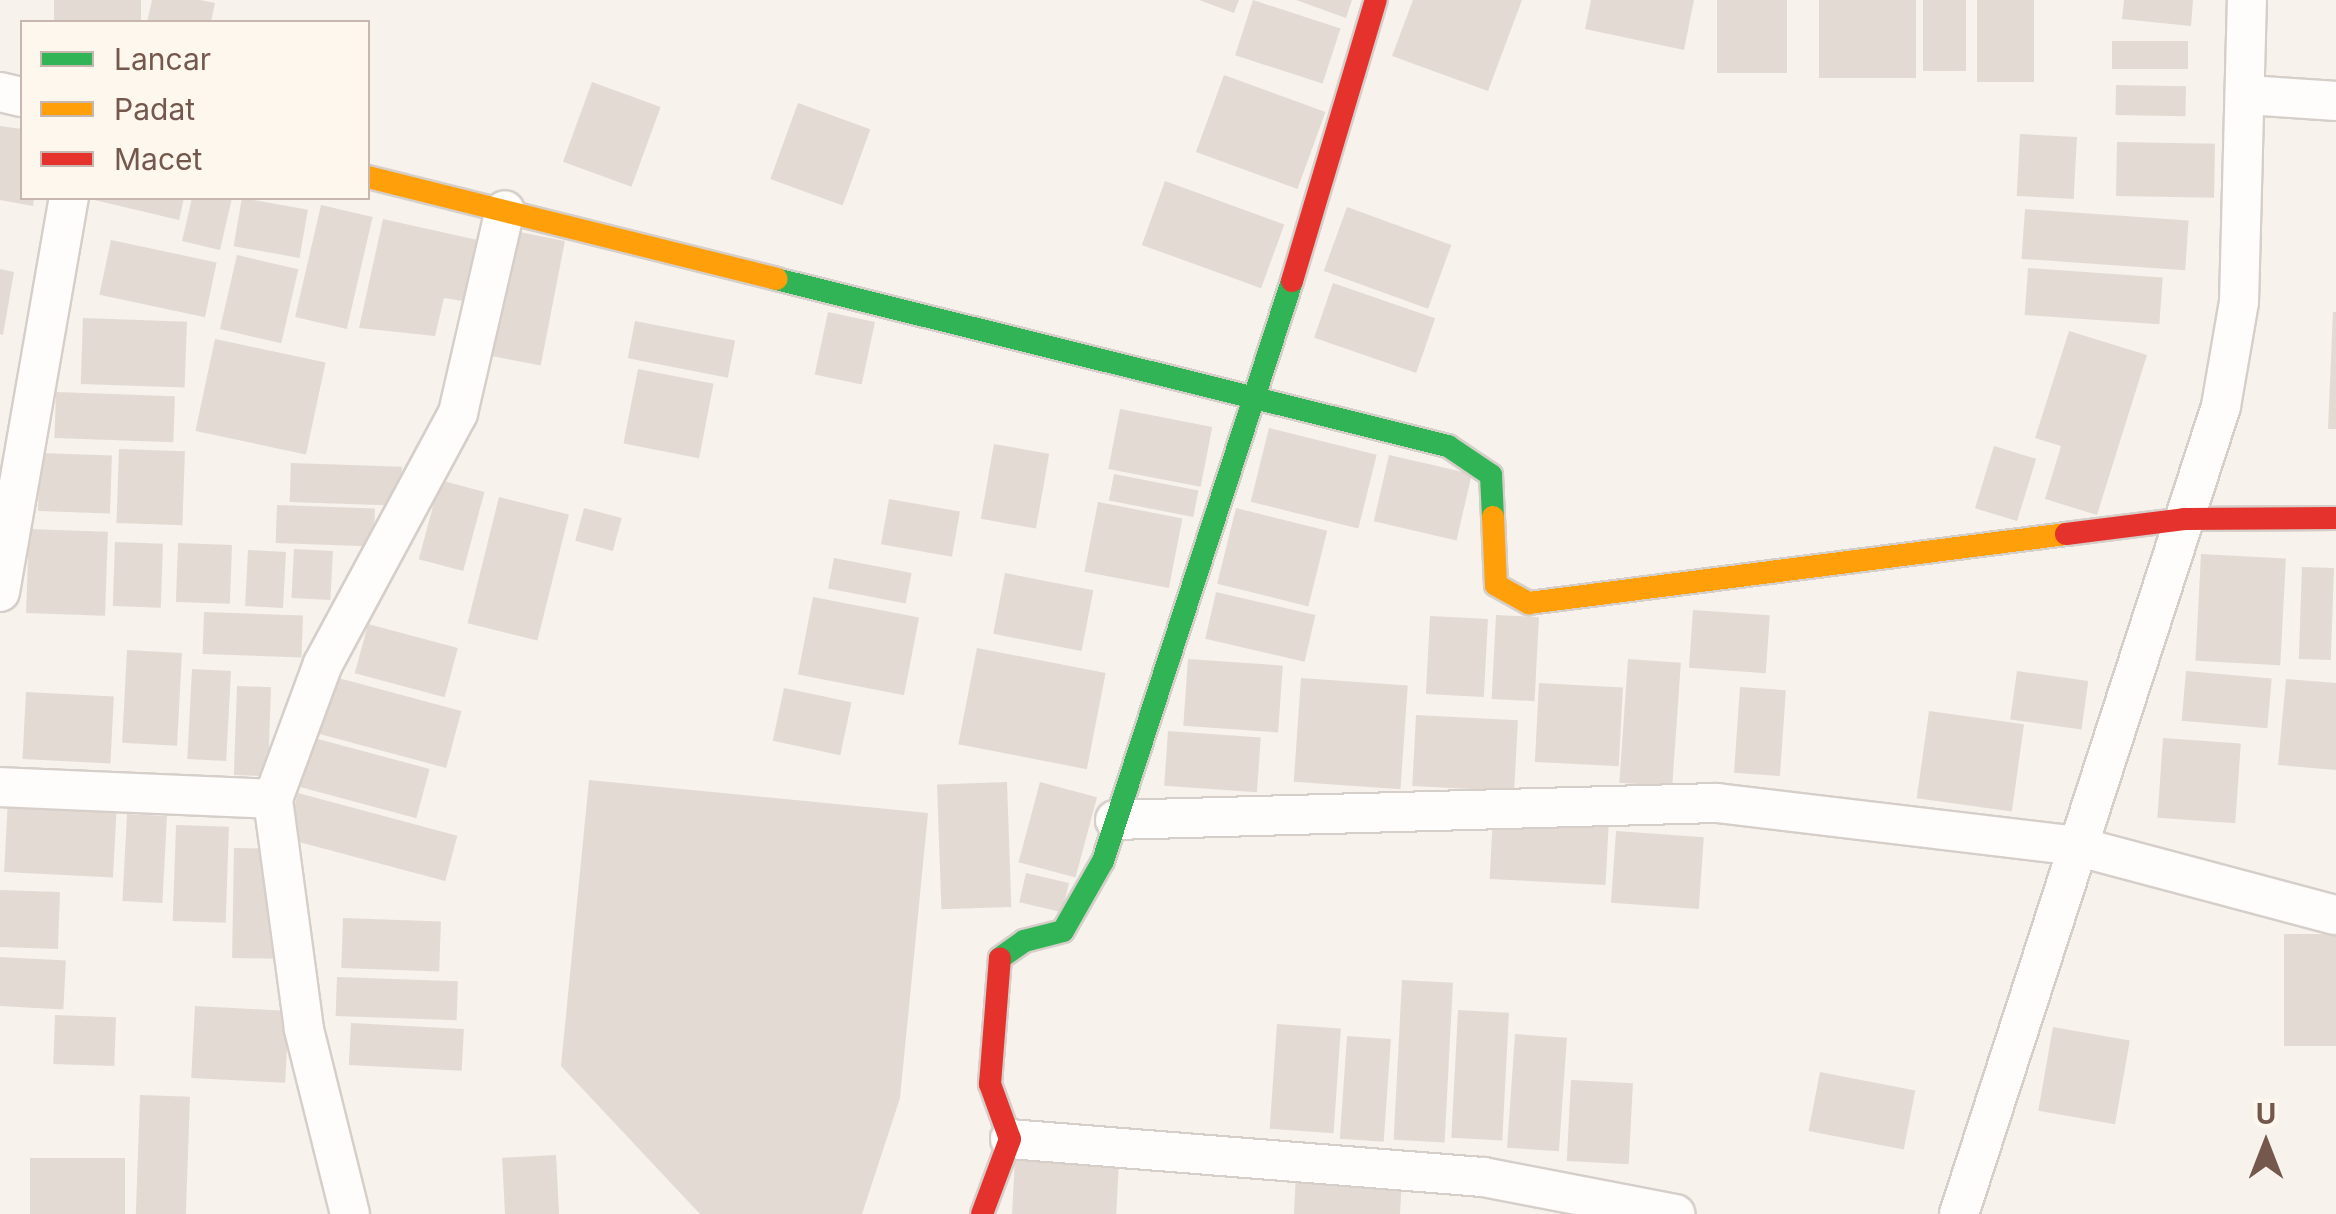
<!DOCTYPE html>
<html>
<head>
<meta charset="utf-8">
<style>
  body { margin:0 }
  #map { position:relative; width:2336px; height:1214px; overflow:hidden; background:#f7f2ec; font-family:Inter,sans-serif }
  div>[style] { position:absolute }
  .building>* { inset:0; background:#e3dad4; transform-origin:0 0 }
  .roads { filter:drop-shadow(2px 0 #d6cec9) drop-shadow(-2px 0 #d6cec9) drop-shadow(0 2px #d6cec9) drop-shadow(0 -2px #d6cec9) }
  .street>* { height:38px; margin:-19px; padding:0 19px; transform-origin:19px; border-radius:19px; background:#fefdfc }
  .fast>* { height:22px; margin:-11px; padding:0 11px; transform-origin:11px; border-radius:11px; background:#30b455 }
  .slow>* { height:22px; margin:-11px; padding:0 11px; transform-origin:11px; border-radius:11px; background:#ff9f0a }
  .jam>* { height:22px; margin:-11px; padding:0 11px; transform-origin:11px; border-radius:11px; background:#e5322d }
  span { translate:-50% -50%; white-space:nowrap; text-align:center; line-height:1.15; -webkit-text-stroke:10px #fef7ee; paint-order:stroke }
  .legend { position:absolute; left:20px; top:20px; width:350px; height:180px; box-sizing:border-box; background:#fef7ee; border:2px solid #c7b7ae; margin:0; padding:12px 18px; list-style:none; font-size:30px; color:#75584d }
  .legend li { display:flex; align-items:center; gap:20px; height:50px }
  .legend b { width:50px; border:2px solid #c7b7ae }
  .north { position:absolute; left:2216px; top:1094px; width:100px; height:100px; -webkit-text-stroke:8px #fef7ee; paint-order:stroke; rotate:0deg; font-size:28px; font-weight:700; line-height:40px; text-align:center; color:#75584d }
  .north::after { content:''; display:block; margin:auto; width:35px; height:45px; background:#75584d; clip-path:polygon(50% 0,100% 100%,50% 72%,0 100%) }
</style>
</head>
<body>
<div id="map">
  <div class="building">
    <i style="left:54px;top:0;width:87px;height:23px"></i>
    <i style="clip-path:polygon(152px 0,200px 0,215px 3px,211px 22px,147px 22px)"></i>
    <i style="clip-path:polygon(1199px 0,1239px 0,1234px 13px)"></i>
    <i style="left:1253px;top:0;width:92px;height:58px;rotate:18deg"></i>
    <i style="clip-path:polygon(1296px 0,1352px 0,1346px 18px)"></i>
    <i style="clip-path:polygon(1413px 0,1522px 0,1488px 91px,1392px 56px)"></i>
    <i style="clip-path:polygon(1591px 0,1694px 0,1684px 50px,1585px 29px)"></i>
    <i style="left:1717px;top:0;width:70px;height:73px"></i>
    <i style="left:1819px;top:0;width:97px;height:78px"></i>
    <i style="left:1923px;top:0;width:43px;height:71px"></i>
    <i style="left:1977px;top:0;width:57px;height:82px"></i>
    <i style="clip-path:polygon(2124px 0,2193px 0,2191px 26px,2122px 19px)"></i>
    <i style="left:2112px;top:41px;width:76px;height:28px"></i>
    <i style="left:1224px;top:75px;width:108px;height:82px;rotate:20deg"></i>
    <i style="left:592px;top:82px;width:73px;height:85px;rotate:20deg"></i>
    <i style="left:2116px;top:85px;width:70px;height:30px;rotate:1deg"></i>
    <i style="left:798px;top:103px;width:77px;height:81px;rotate:20deg"></i>
    <i style="clip-path:polygon(0 126px,22px 129px,22px 198px,34px 198px,33px 206px,0 200px)"></i>
    <i style="left:2020px;top:134px;width:57px;height:62px;rotate:3deg"></i>
    <i style="left:2117px;top:142px;width:98px;height:54px;rotate:1deg"></i>
    <i style="left:1165px;top:181px;width:127px;height:68px;rotate:20deg"></i>
    <i style="clip-path:polygon(86px 198px,184px 198px,179px 220px)"></i>
    <i style="clip-path:polygon(192px 198px,232px 198px,220px 250px,182px 241px)"></i>
    <i style="left:242px;top:198px;width:67px;height:49px;rotate:10deg"></i>
    <i style="left:321px;top:205px;width:53px;height:115px;rotate:13deg"></i>
    <i style="left:1347px;top:207px;width:111px;height:68px;rotate:20deg"></i>
    <i style="left:2025px;top:209px;width:164px;height:50px;rotate:4deg"></i>
    <i style="clip-path:polygon(383px 219px,482px 241px,468px 302px,444px 298px,435px 336px,359px 328px)"></i>
    <i style="left:509px;top:230px;width:57px;height:127px;rotate:11deg"></i>
    <i style="left:111px;top:240px;width:108px;height:56px;rotate:12deg"></i>
    <i style="left:237px;top:255px;width:63px;height:76px;rotate:13deg"></i>
    <i style="left:2028px;top:268px;width:135px;height:47px;rotate:4deg"></i>
    <i style="clip-path:polygon(0 269px,14px 272px,3px 335px,0 334px)"></i>
    <i style="left:1333px;top:283px;width:108px;height:58px;rotate:19deg"></i>
    <i style="left:828px;top:312px;width:48px;height:64px;rotate:12deg"></i>
    <i style="clip-path:polygon(2333px 312px,2336px 312px,2336px 429px,2328px 429px)"></i>
    <i style="left:83px;top:318px;width:104px;height:66px;rotate:2deg"></i>
    <i style="left:635px;top:321px;width:102px;height:38px;rotate:11deg"></i>
    <i style="clip-path:polygon(2069px 331px,2147px 355px,2097px 515px,2045px 499px,2061px 446px,2035px 438px)"></i>
    <i style="left:215px;top:339px;width:113px;height:94px;rotate:12deg"></i>
    <i style="left:638px;top:369px;width:77px;height:76px;rotate:11deg"></i>
    <i style="left:56px;top:392px;width:119px;height:46px;rotate:2deg"></i>
    <i style="left:1120px;top:409px;width:94px;height:61px;rotate:11deg"></i>
    <i style="left:1269px;top:428px;width:111px;height:76px;rotate:14deg"></i>
    <i style="left:994px;top:444px;width:56px;height:76px;rotate:10deg"></i>
    <i style="left:1994px;top:446px;width:44px;height:65px;rotate:17deg"></i>
    <i style="left:119px;top:449px;width:66px;height:74px;rotate:2deg"></i>
    <i style="left:40px;top:453px;width:72px;height:58px;rotate:2deg"></i>
    <i style="left:1389px;top:455px;width:85px;height:68px;rotate:13deg"></i>
    <i style="left:291px;top:463px;width:111px;height:39px;rotate:2deg"></i>
    <i style="left:1114px;top:474px;width:86px;height:27px;rotate:11deg"></i>
    <i style="left:440px;top:480px;width:46px;height:82px;rotate:15deg"></i>
    <i style="left:499px;top:497px;width:72px;height:130px;rotate:14deg"></i>
    <i style="left:889px;top:499px;width:72px;height:46px;rotate:10deg"></i>
    <i style="left:1098px;top:502px;width:86px;height:71px;rotate:11deg"></i>
    <i style="left:277px;top:505px;width:98px;height:38px;rotate:2deg"></i>
    <i style="left:584px;top:508px;width:39px;height:34px;rotate:15deg"></i>
    <i style="left:1236px;top:508px;width:94px;height:78px;rotate:14deg"></i>
    <i style="left:29px;top:529px;width:79px;height:84px;rotate:2deg"></i>
    <i style="left:115px;top:542px;width:48px;height:64px;rotate:2deg"></i>
    <i style="left:178px;top:543px;width:54px;height:59px;rotate:2deg"></i>
    <i style="left:294px;top:549px;width:39px;height:49px;rotate:3deg"></i>
    <i style="left:248px;top:550px;width:38px;height:56px;rotate:3deg"></i>
    <i style="left:2201px;top:554px;width:85px;height:107px;rotate:3deg"></i>
    <i style="left:834px;top:558px;width:79px;height:31px;rotate:11deg"></i>
    <i style="left:2302px;top:567px;width:32px;height:92px;rotate:2deg"></i>
    <i style="left:1005px;top:573px;width:90px;height:62px;rotate:11deg"></i>
    <i style="left:1216px;top:592px;width:102px;height:48px;rotate:13deg"></i>
    <i style="left:813px;top:597px;width:108px;height:79px;rotate:11deg"></i>
    <i style="left:1693px;top:610px;width:77px;height:58px;rotate:4deg"></i>
    <i style="left:204px;top:612px;width:99px;height:42px;rotate:2deg"></i>
    <i style="left:1496px;top:615px;width:43px;height:84px;rotate:3deg"></i>
    <i style="left:1430px;top:616px;width:58px;height:78px;rotate:3deg"></i>
    <i style="left:368px;top:624px;width:93px;height:51px;rotate:15deg"></i>
    <i style="left:977px;top:648px;width:131px;height:98px;rotate:11deg"></i>
    <i style="left:127px;top:650px;width:55px;height:93px;rotate:3deg"></i>
    <i style="left:1188px;top:659px;width:95px;height:67px;rotate:4deg"></i>
    <i style="left:1628px;top:659px;width:53px;height:124px;rotate:4deg"></i>
    <i style="left:192px;top:669px;width:39px;height:90px;rotate:3deg"></i>
    <i style="left:2017px;top:671px;width:72px;height:49px;rotate:8deg"></i>
    <i style="left:2186px;top:671px;width:86px;height:50px;rotate:5deg"></i>
    <i style="left:331px;top:676px;width:135px;height:59px;rotate:15deg"></i>
    <i style="left:1301px;top:678px;width:107px;height:104px;rotate:4deg"></i>
    <i style="clip-path:polygon(2286px 679px,2336px 683px,2336px 770px,2278px 765px)"></i>
    <i style="left:1539px;top:683px;width:84px;height:79px;rotate:3deg"></i>
    <i style="left:237px;top:686px;width:34px;height:89px;rotate:2deg"></i>
    <i style="left:1740px;top:687px;width:46px;height:86px;rotate:4deg"></i>
    <i style="left:784px;top:688px;width:69px;height:54px;rotate:12deg"></i>
    <i style="left:26px;top:692px;width:88px;height:67px;rotate:3deg"></i>
    <i style="left:1929px;top:711px;width:96px;height:88px;rotate:8deg"></i>
    <i style="left:1416px;top:715px;width:102px;height:71px;rotate:3deg"></i>
    <i style="left:1168px;top:731px;width:93px;height:55px;rotate:4deg"></i>
    <i style="left:303px;top:735px;width:131px;height:51px;rotate:15deg"></i>
    <i style="left:2163px;top:738px;width:78px;height:80px;rotate:4deg"></i>
    <i style="clip-path:polygon(589px 780px,928px 813px,900px 1098px,862px 1214px,700px 1214px,561px 1066px)"></i>
    <i style="left:1007px;top:782px;width:125px;height:70px;rotate:88deg"></i>
    <i style="left:1040px;top:782px;width:59px;height:83px;rotate:15deg"></i>
    <i style="left:298px;top:793px;width:165px;height:47px;rotate:15deg"></i>
    <i style="left:8px;top:798px;width:109px;height:74px;rotate:3deg"></i>
    <i style="left:127px;top:814px;width:40px;height:87px;rotate:3deg"></i>
    <i style="left:1493px;top:815px;width:116px;height:64px;rotate:3deg"></i>
    <i style="left:176px;top:825px;width:53px;height:96px;rotate:2deg"></i>
    <i style="left:1616px;top:831px;width:88px;height:72px;rotate:4deg"></i>
    <i style="left:234px;top:848px;width:43px;height:110px;rotate:1deg"></i>
    <i style="left:1026px;top:873px;width:44px;height:30px;rotate:13deg"></i>
    <i style="left:0;top:890px;width:60px;height:57px;rotate:2deg"></i>
    <i style="left:343px;top:918px;width:98px;height:50px;rotate:2deg"></i>
    <i style="left:2284px;top:934px;width:52px;height:112px"></i>
    <i style="left:0;top:957px;width:66px;height:49px;rotate:3deg"></i>
    <i style="left:337px;top:977px;width:121px;height:39px;rotate:2deg"></i>
    <i style="left:1402px;top:980px;width:51px;height:160px;rotate:3deg"></i>
    <i style="left:195px;top:1006px;width:94px;height:72px;rotate:3deg"></i>
    <i style="left:1458px;top:1010px;width:51px;height:128px;rotate:3deg"></i>
    <i style="left:55px;top:1015px;width:61px;height:49px;rotate:2deg"></i>
    <i style="left:351px;top:1023px;width:113px;height:42px;rotate:3deg"></i>
    <i style="left:1277px;top:1024px;width:64px;height:105px;rotate:4deg"></i>
    <i style="left:2053px;top:1027px;width:78px;height:85px;rotate:10deg"></i>
    <i style="left:1515px;top:1034px;width:52px;height:114px;rotate:4deg"></i>
    <i style="left:1347px;top:1036px;width:44px;height:103px;rotate:4deg"></i>
    <i style="left:1820px;top:1072px;width:97px;height:60px;rotate:11deg"></i>
    <i style="left:1571px;top:1080px;width:62px;height:81px;rotate:3deg"></i>
    <i style="left:140px;top:1095px;width:50px;height:119px;rotate:2deg"></i>
    <i style="left:556px;top:1155px;width:59px;height:54px;rotate:87deg"></i>
    <i style="left:30px;top:1158px;width:95px;height:56px"></i>
    <i style="left:1015px;top:1158px;width:104px;height:56px;rotate:3deg"></i>
    <i style="clip-path:polygon(1296px 1172px,1402px 1179px,1400px 1214px,1294px 1214px)"></i>
  </div>
  <div class="roads">
    <div class="street">
      <i style="left:0;top:92px;width:23px;rotate:13deg"></i>
      <i style="left:2248px;top:95px;width:88px;rotate:3.9deg"></i>
      <i style="left:0;top:592px;width:400px;rotate:-80.1deg"></i>
      <i style="left:0;top:787px;width:273px;rotate:2.5deg"></i>
      <i style="left:1115px;top:820px;width:602px;rotate:-1.62deg"></i>
      <i style="left:1717px;top:803px;width:362px;rotate:6.8deg"></i>
      <i style="left:2076px;top:846px;width:269px;rotate:14.9deg"></i>
      <i style="left:1010px;top:1139px;width:475px;rotate:4.6deg"></i>
      <i style="left:1483px;top:1177px;width:196px;rotate:10.9deg"></i>
      <i style="left:350px;top:1214px;width:191px;rotate:-104deg"></i>
      <i style="left:304px;top:1029px;width:232px;rotate:-97.7deg"></i>
      <i style="left:273px;top:799px;width:144px;rotate:-69.7deg"></i>
      <i style="left:323px;top:664px;width:285px;rotate:-61.7deg"></i>
      <i style="left:458px;top:413px;width:208px;rotate:-77deg"></i>
      <i style="left:1959px;top:1214px;width:849px;rotate:-72.03deg"></i>
      <i style="left:2221px;top:406px;width:106px;rotate:-80.2deg"></i>
      <i style="left:2239px;top:302px;width:302px;rotate:-88.5deg"></i>
    </div>
    <div class="fast">
      <i style="left:776px;top:279px;width:692px;rotate:13.96deg"></i>
      <i style="left:1448px;top:446px;width:52px;rotate:34deg"></i>
      <i style="left:1491px;top:475px;width:42px;rotate:87.3deg"></i>
      <i style="left:1000px;top:958px;width:29px;rotate:-35deg"></i>
      <i style="left:1024px;top:941px;width:40px;rotate:-14.4deg"></i>
      <i style="left:1063px;top:931px;width:81px;rotate:-60.3deg"></i>
      <i style="left:1103px;top:861px;width:610px;rotate:-71.95deg"></i>
    </div>
    <div class="slow">
      <i style="left:368px;top:177px;width:421px;rotate:14deg"></i>
      <i style="left:1493px;top:517px;width:68px;rotate:87.5deg"></i>
      <i style="left:1496px;top:585px;width:38px;rotate:29deg"></i>
      <i style="left:1529px;top:603px;width:541px;rotate:-7.32deg"></i>
    </div>
    <div class="jam">
      <i style="left:1292px;top:281px;width:293px;rotate:-73.4deg"></i>
      <i style="left:2066px;top:534px;width:119px;rotate:-7.2deg"></i>
      <i style="left:2184px;top:519px;width:152px;rotate:-0.4deg"></i>
      <i style="left:982px;top:1214px;width:80px;rotate:-69.5deg"></i>
      <i style="left:1010px;top:1139px;width:59px;rotate:-110deg"></i>
      <i style="left:990px;top:1084px;width:126px;rotate:-85.5deg"></i>
    </div>
  </div>
  <ul class="legend">
  <li><b style="height:12px;background:#30b455"></b>Lancar</li>
  <li><b style="height:12px;background:#ff9f0a"></b>Padat</li>
  <li><b style="height:12px;background:#e5322d"></b>Macet</li>
  </ul>
  <div class="north">U</div>
</div>
</body>
</html>
